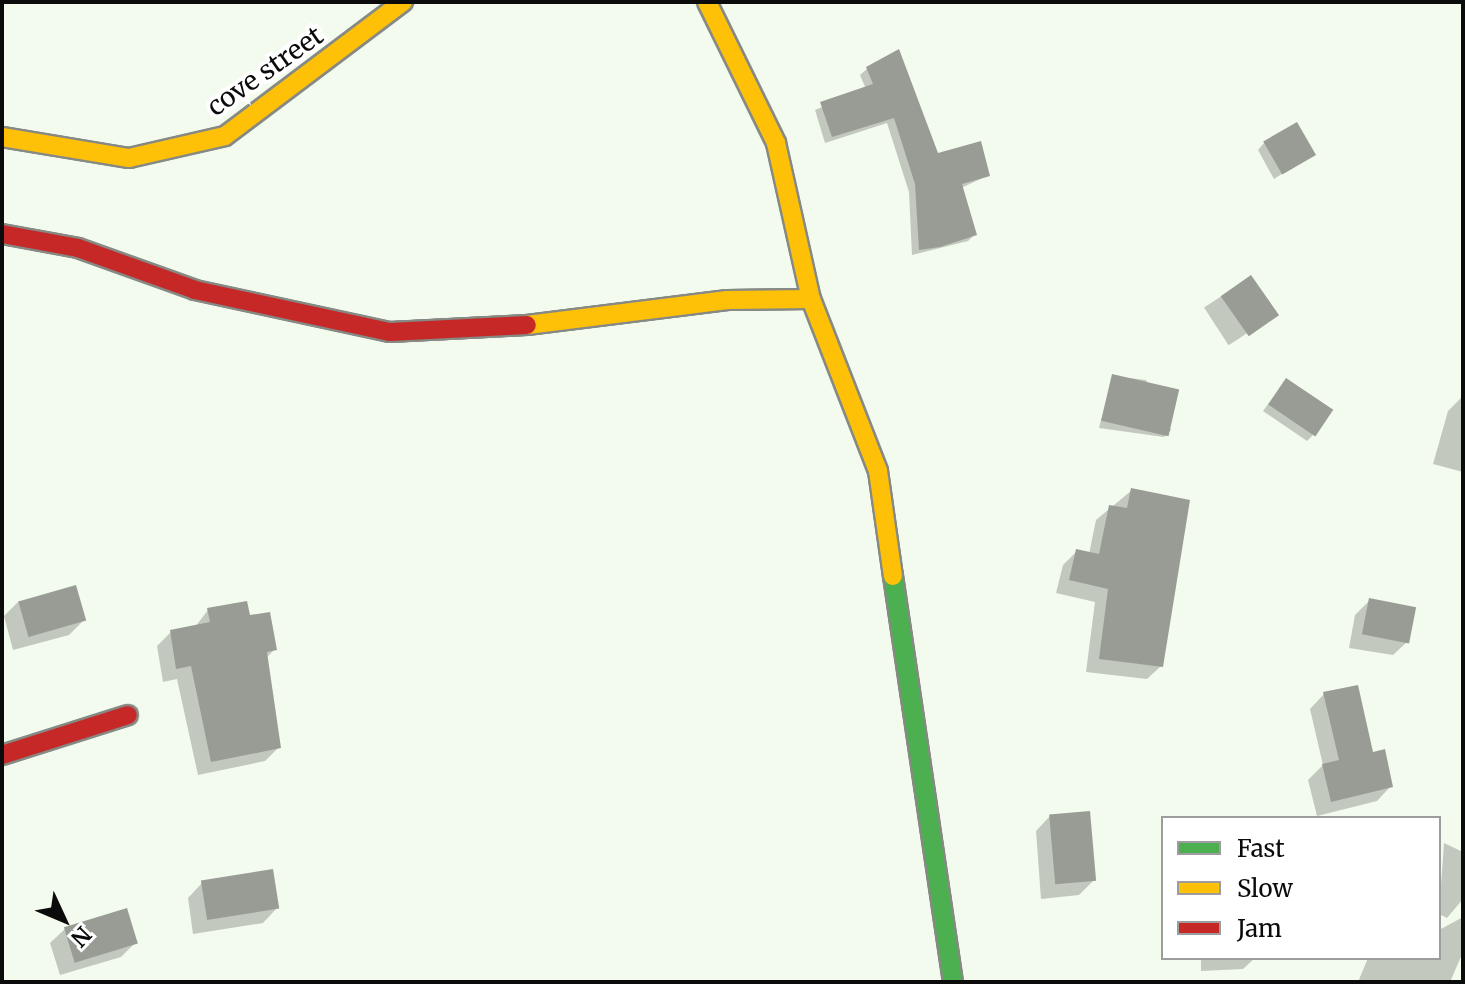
<!DOCTYPE html>
<html>
<head>
<meta charset="utf-8">
<style>
  body { margin:0 }
  #map { position:relative; width:1465px; height:984px; overflow:hidden; background:#f3faee; font-family:Merriweather,serif }
  div>[style] { position:absolute }
  .shadow>* { inset:0; background:#0003; transform-origin:0 0 }
  .building>* { inset:0; background:#999c94; transform-origin:0 0 }
  .roads { filter:drop-shadow(2px 0 #868984) drop-shadow(-2px 0 #868984) drop-shadow(0 2px #868984) drop-shadow(0 -2px #868984) }
  .fast>* { height:18px; margin:-9px; padding:0 9px; transform-origin:9px; border-radius:9px; background:#4caf50 }
  .slow>* { height:18px; margin:-9px; padding:0 9px; transform-origin:9px; border-radius:9px; background:#ffc107 }
  .jam>* { height:18px; margin:-9px; padding:0 9px; transform-origin:9px; border-radius:9px; background:#c62828 }
  span { translate:-50% -50%; white-space:nowrap; text-align:center; line-height:1.15; -webkit-text-stroke:8px #fff; paint-order:stroke }
  .street-label { font-size:26px; color:#0b0b0b }
  .frame { position:absolute; inset:0; border:4px solid #0b0b0b; pointer-events:none }
  .legend { position:absolute; left:1161px; top:816px; width:280px; height:144px; box-sizing:border-box; background:#fff; border:2px solid #9d9d9d; margin:0; padding:10px 14px; list-style:none; font-size:24px; color:#0b0b0b }
  .legend li { display:flex; align-items:center; gap:16px; height:40px }
  .legend b { width:40px; border:2px solid #9d9d9d }
  .north { position:absolute; left:24px; top:880px; width:80px; height:80px; -webkit-text-stroke:6px #fff; paint-order:stroke; rotate:134deg; font-size:22px; font-weight:700; line-height:32px; text-align:center; color:#0b0b0b }
  .north::after { content:''; display:block; margin:auto; width:28px; height:36px; background:#0b0b0b; clip-path:polygon(50% 0,100% 100%,50% 72%,0 100%) }
</style>
</head>
<body>
<div id="map">
  <div class="shadow">
    <i style="clip-path:polygon(868px 68px,937px 155px,987px 176px,961px 188px,975px 234px,968px 241px,912px 255px,909px 192px,887px 123px,825px 143px,815px 110px,866px 89px,860px 75px)"></i>
    <i style="clip-path:polygon(1264px 143px,1313px 154px,1274px 179px,1258px 150px)"></i>
    <i style="left:1251px;top:277px;width:45px;height:56px;rotate:57deg"></i>
    <i style="clip-path:polygon(1112px 376px,1146px 380px,1171px 430px,1164px 437px,1099px 428px)"></i>
    <i style="clip-path:polygon(1286px 380px,1314px 434px,1307px 441px,1263px 411px)"></i>
    <i style="clip-path:polygon(1463px 396px,1463px 472px,1433px 464px,1448px 411px)"></i>
    <i style="clip-path:polygon(1132px 490px,1161px 666px,1147px 679px,1086px 672px,1095px 602px,1056px 593px,1063px 565px,1077px 551px,1089px 554px,1096px 520px)"></i>
    <i style="clip-path:polygon(1370px 600px,1408px 641px,1393px 655px,1349px 648px,1355px 615px)"></i>
    <i style="clip-path:polygon(19px 601px,83px 621px,69px 635px,13px 650px,4px 616px)"></i>
    <i style="clip-path:polygon(208px 610px,248px 618px,275px 649px,266px 658px,279px 747px,265px 761px,198px 775px,177px 679px,163px 682px,157px 646px,171px 632px,195px 627px)"></i>
    <i style="clip-path:polygon(1324px 694px,1391px 786px,1377px 801px,1317px 816px,1308px 780px,1323px 765px,1310px 709px)"></i>
    <i style="clip-path:polygon(1050px 816px,1094px 880px,1079px 895px,1041px 899px,1036px 831px)"></i>
    <i style="clip-path:polygon(1444px 843px,1463px 852px,1463px 899px,1447px 918px,1439px 914px)"></i>
    <i style="clip-path:polygon(202px 883px,277px 908px,263px 923px,193px 934px,188px 898px)"></i>
    <i style="clip-path:polygon(1463px 917px,1463px 952px,1450px 982px,1358px 982px,1368px 958px,1439px 958px,1439px 930px)"></i>
    <i style="clip-path:polygon(65px 929px,135px 943px,121px 957px,60px 975px,50px 943px)"></i>
    <i style="clip-path:polygon(1201px 958px,1255px 958px,1243px 969px,1201px 971px)"></i>
  </div>
  <div class="building">
    <i style="clip-path:polygon(899px 49px,938px 153px,981px 141px,990px 176px,962px 184px,977px 235px,940px 247px,919px 250px,915px 184px,894px 118px,832px 137px,820px 102px,873px 84px,866px 67px)"></i>
    <i style="left:1297px;top:122px;width:38px;height:39px;rotate:60deg"></i>
    <i style="left:1251px;top:275px;width:49px;height:37px;rotate:55deg"></i>
    <i style="left:1112px;top:374px;width:69px;height:48px;rotate:13deg"></i>
    <i style="left:1286px;top:378px;width:57px;height:32px;rotate:34deg"></i>
    <i style="clip-path:polygon(1131px 488px,1190px 500px,1163px 667px,1099px 659px,1108px 589px,1069px 580px,1076px 549px,1099px 554px,1109px 505px,1127px 508px)"></i>
    <i style="left:76px;top:585px;width:37px;height:60px;rotate:74deg"></i>
    <i style="left:1369px;top:598px;width:48px;height:37px;rotate:11deg"></i>
    <i style="clip-path:polygon(247px 601px,250px 615px,270px 612px,277px 650px,267px 652px,281px 748px,211px 762px,191px 666px,176px 669px,170px 630px,210px 622px,207px 608px)"></i>
    <i style="clip-path:polygon(1358px 685px,1373px 752px,1385px 749px,1393px 787px,1331px 802px,1322px 764px,1339px 760px,1323px 692px)"></i>
    <i style="left:1090px;top:811px;width:70px;height:41px;rotate:85deg"></i>
    <i style="left:273px;top:869px;width:40px;height:73px;rotate:81deg"></i>
    <i style="left:127px;top:908px;width:37px;height:66px;rotate:73deg"></i>
  </div>
  <div class="roads">
    <div class="fast">
      <i style="left:893px;top:576px;width:410px;rotate:81.6deg"></i>
    </div>
    <div class="slow">
      <i style="left:707px;top:2px;width:157px;rotate:63.9deg"></i>
      <i style="left:776px;top:143px;width:160px;rotate:77.4deg"></i>
      <i style="left:811px;top:299px;width:185px;rotate:68.7deg"></i>
      <i style="left:878px;top:471px;width:106px;rotate:81.9deg"></i>
      <i style="left:2px;top:137px;width:129px;rotate:9.4deg"></i>
      <i style="left:129px;top:158px;width:98px;rotate:-12.9deg"></i>
      <i style="left:225px;top:136px;width:223px;rotate:-37deg"></i>
      <i style="left:527px;top:325px;width:202px;rotate:-7.1deg"></i>
      <i style="left:727px;top:300px;width:84px;rotate:-0.7deg"></i>
    </div>
    <div class="jam">
      <i style="left:2px;top:234px;width:77px;rotate:10.4deg"></i>
      <i style="left:78px;top:248px;width:124px;rotate:19.7deg"></i>
      <i style="left:195px;top:290px;width:199px;rotate:12.2deg"></i>
      <i style="left:390px;top:332px;width:137px;rotate:-2.9deg"></i>
      <i style="left:2px;top:755px;width:132px;rotate:-17.6deg"></i>
    </div>
  </div>
  <div class="street-label">
    <span style="left:265px;top:71px;rotate:-35deg">cove street</span>
  </div>
  <div class="frame"></div>
  <ul class="legend">
  <li><b style="height:10px;background:#4caf50"></b>Fast</li>
  <li><b style="height:10px;background:#ffc107"></b>Slow</li>
  <li><b style="height:10px;background:#c62828"></b>Jam</li>
  </ul>
  <div class="north">N</div>
</div>
</body>
</html>
